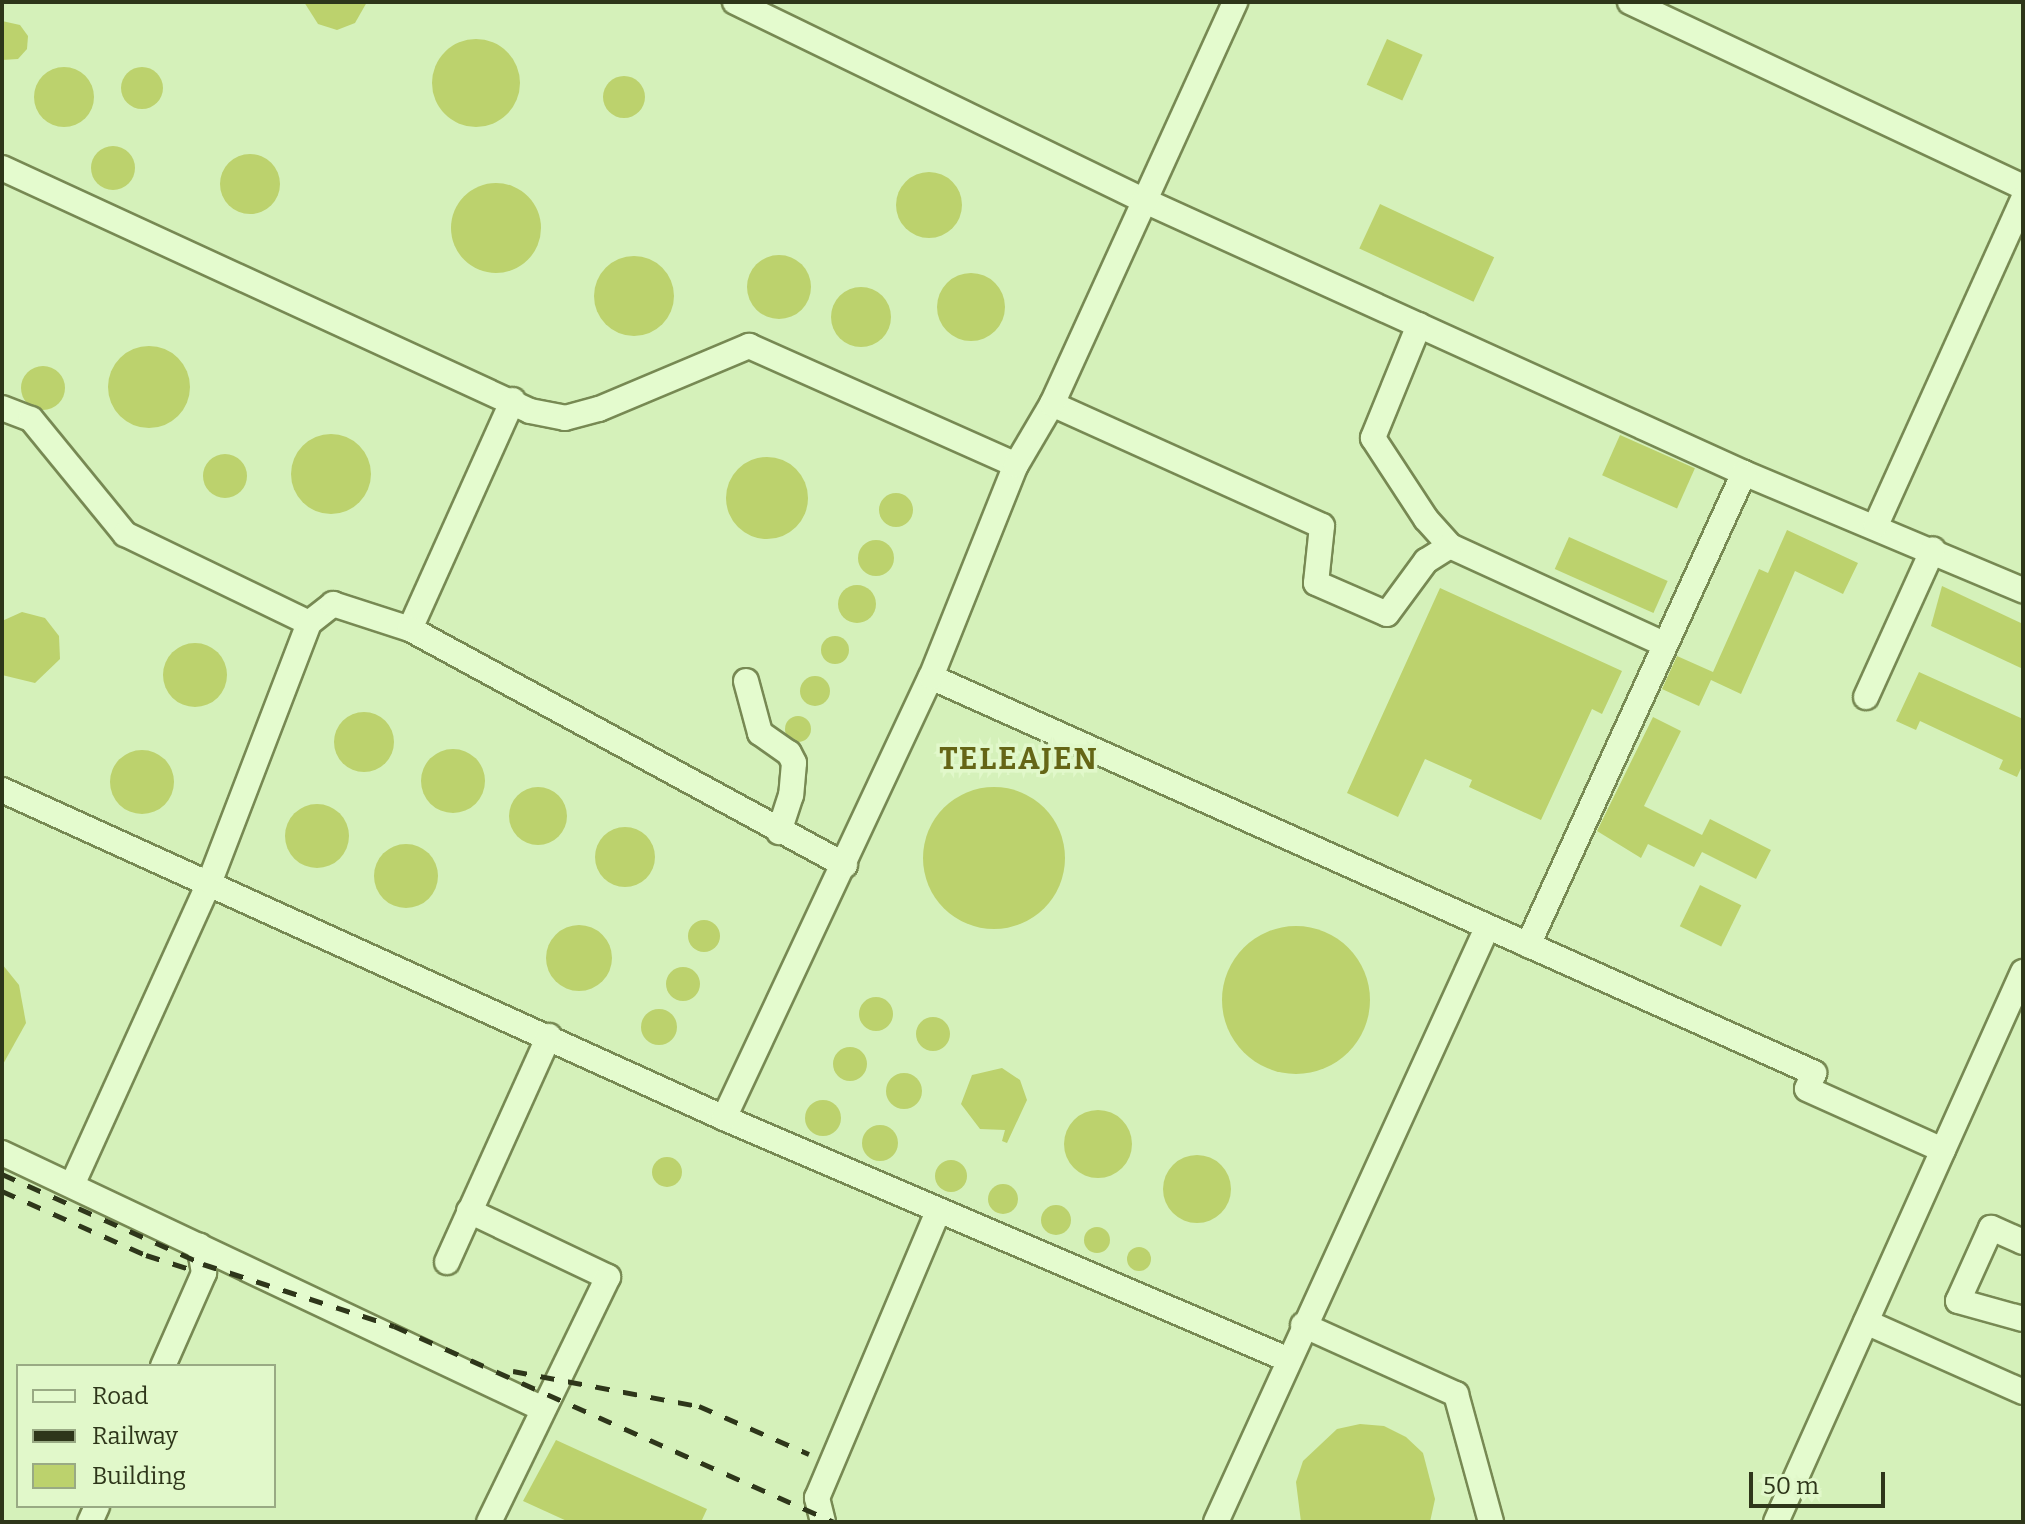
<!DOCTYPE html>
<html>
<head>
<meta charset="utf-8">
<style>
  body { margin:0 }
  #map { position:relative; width:2025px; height:1524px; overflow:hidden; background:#d5f1ba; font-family:Bitter,serif }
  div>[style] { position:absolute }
  .building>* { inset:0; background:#bcd26d; transform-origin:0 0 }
  .round { border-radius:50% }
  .roads { filter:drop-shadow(2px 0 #778953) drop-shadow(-2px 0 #778953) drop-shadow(0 2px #778953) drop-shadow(0 -2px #778953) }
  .minor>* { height:24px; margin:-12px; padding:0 12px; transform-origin:12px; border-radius:12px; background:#e4fbce }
  .rail>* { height:5px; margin-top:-2.5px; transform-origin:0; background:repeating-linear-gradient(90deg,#2e361a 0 14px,transparent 0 28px) }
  span { translate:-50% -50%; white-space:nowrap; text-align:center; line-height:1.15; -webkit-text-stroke:7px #e1f8ca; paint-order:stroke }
  .district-label { font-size:30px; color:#656616; font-weight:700; letter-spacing:2px }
  .frame { position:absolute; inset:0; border:4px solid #2e361a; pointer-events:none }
  .legend { position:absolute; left:16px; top:1364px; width:260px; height:144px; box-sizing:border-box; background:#e1f8ca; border:2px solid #99aa84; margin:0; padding:10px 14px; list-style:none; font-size:24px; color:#2e361a }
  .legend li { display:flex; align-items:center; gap:16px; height:40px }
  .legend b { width:40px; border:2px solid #99aa84 }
  .scale { position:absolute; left:1749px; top:1472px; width:136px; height:36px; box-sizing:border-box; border:4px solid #2e361a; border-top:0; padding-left:10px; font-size:24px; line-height:28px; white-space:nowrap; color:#2e361a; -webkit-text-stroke:6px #e1f8ca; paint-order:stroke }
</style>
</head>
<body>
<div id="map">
  <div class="building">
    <i style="clip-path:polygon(304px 2px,367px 2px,355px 23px,337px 30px,318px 24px)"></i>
    <i style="clip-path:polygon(2px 21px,20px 25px,28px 36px,27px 49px,18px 59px,2px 60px)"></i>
    <i class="round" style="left:432px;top:39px;width:88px;height:88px"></i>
    <i style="left:1387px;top:39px;width:39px;height:50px;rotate:24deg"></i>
    <i class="round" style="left:34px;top:67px;width:60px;height:60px"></i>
    <i class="round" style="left:121px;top:67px;width:42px;height:42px"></i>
    <i class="round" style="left:603px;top:76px;width:42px;height:42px"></i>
    <i class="round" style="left:91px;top:146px;width:44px;height:44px"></i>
    <i class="round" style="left:220px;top:154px;width:60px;height:60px"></i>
    <i class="round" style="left:896px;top:172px;width:66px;height:66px"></i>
    <i class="round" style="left:451px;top:183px;width:90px;height:90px"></i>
    <i style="left:1380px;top:204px;width:126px;height:49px;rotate:25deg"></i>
    <i class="round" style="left:747px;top:255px;width:64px;height:64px"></i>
    <i class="round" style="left:594px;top:256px;width:80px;height:80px"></i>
    <i class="round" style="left:937px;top:273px;width:68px;height:68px"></i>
    <i class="round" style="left:831px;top:287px;width:60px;height:60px"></i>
    <i class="round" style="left:108px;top:346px;width:82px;height:82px"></i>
    <i class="round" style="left:21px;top:366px;width:44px;height:44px"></i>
    <i class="round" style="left:291px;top:434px;width:80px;height:80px"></i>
    <i style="left:1620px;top:435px;width:82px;height:44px;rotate:24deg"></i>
    <i class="round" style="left:203px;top:454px;width:44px;height:44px"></i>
    <i class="round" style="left:726px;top:457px;width:82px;height:82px"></i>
    <i class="round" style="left:879px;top:493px;width:34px;height:34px"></i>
    <i style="clip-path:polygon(1787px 530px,1858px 563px,1843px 594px,1795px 571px,1741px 694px,1711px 680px,1699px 706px,1662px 689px,1677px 656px,1713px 672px,1759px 569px,1768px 573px)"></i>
    <i style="left:1569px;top:537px;width:108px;height:35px;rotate:24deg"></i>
    <i class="round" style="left:858px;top:540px;width:36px;height:36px"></i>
    <i class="round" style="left:838px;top:585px;width:38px;height:38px"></i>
    <i style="clip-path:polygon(1942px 586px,2023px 624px,2023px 669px,1931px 626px)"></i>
    <i style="clip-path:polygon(1440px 588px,1622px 671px,1602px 714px,1592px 709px,1541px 820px,1469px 787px,1472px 780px,1425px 759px,1398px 817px,1347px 793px)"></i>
    <i style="clip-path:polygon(22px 612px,45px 618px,59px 636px,60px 659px,35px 683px,2px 675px,2px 621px)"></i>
    <i class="round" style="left:821px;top:636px;width:28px;height:28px"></i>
    <i class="round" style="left:163px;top:643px;width:64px;height:64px"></i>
    <i style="clip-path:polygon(1919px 672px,2023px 719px,2023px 764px,2017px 777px,1999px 769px,2003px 760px,1920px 721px,1916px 730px,1896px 721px)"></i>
    <i class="round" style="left:800px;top:676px;width:30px;height:30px"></i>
    <i class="round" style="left:334px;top:712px;width:60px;height:60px"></i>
    <i class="round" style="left:785px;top:716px;width:26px;height:26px"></i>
    <i style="clip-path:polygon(1653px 717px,1681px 731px,1644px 806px,1702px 835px,1710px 819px,1771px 850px,1756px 879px,1702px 852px,1694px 867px,1648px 844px,1641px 858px,1597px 831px)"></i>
    <i class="round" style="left:421px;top:749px;width:64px;height:64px"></i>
    <i class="round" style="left:110px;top:750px;width:64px;height:64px"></i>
    <i class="round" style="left:509px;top:787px;width:58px;height:58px"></i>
    <i class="round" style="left:923px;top:787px;width:142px;height:142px"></i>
    <i class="round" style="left:285px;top:804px;width:64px;height:64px"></i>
    <i class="round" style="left:595px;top:827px;width:60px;height:60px"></i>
    <i class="round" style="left:374px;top:844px;width:64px;height:64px"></i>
    <i style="left:1700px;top:885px;width:46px;height:46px;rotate:26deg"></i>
    <i class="round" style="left:688px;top:920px;width:32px;height:32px"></i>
    <i class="round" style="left:546px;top:925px;width:66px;height:66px"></i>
    <i class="round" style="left:1222px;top:926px;width:148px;height:148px"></i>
    <i style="clip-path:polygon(2px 964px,19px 985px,26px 1023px,2px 1066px)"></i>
    <i class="round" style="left:666px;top:967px;width:34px;height:34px"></i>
    <i class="round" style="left:859px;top:997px;width:34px;height:34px"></i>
    <i class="round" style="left:641px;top:1009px;width:36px;height:36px"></i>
    <i class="round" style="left:916px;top:1017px;width:34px;height:34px"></i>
    <i class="round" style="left:833px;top:1047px;width:34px;height:34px"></i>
    <i style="clip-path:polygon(1002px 1068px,1020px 1080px,1027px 1100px,1007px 1143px,1002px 1141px,1005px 1130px,980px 1129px,961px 1104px,972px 1075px)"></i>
    <i class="round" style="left:886px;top:1073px;width:36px;height:36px"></i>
    <i class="round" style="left:805px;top:1100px;width:36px;height:36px"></i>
    <i class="round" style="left:1064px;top:1110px;width:68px;height:68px"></i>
    <i class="round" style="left:862px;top:1125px;width:36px;height:36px"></i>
    <i class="round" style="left:1163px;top:1155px;width:68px;height:68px"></i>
    <i class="round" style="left:652px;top:1157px;width:30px;height:30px"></i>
    <i class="round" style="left:935px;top:1160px;width:32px;height:32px"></i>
    <i class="round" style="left:988px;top:1184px;width:30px;height:30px"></i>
    <i class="round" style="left:1041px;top:1205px;width:30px;height:30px"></i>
    <i class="round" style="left:1084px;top:1227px;width:26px;height:26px"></i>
    <i class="round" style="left:1127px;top:1247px;width:24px;height:24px"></i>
    <i style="clip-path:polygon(1360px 1424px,1384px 1426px,1406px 1437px,1423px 1453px,1435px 1499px,1430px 1522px,1301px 1522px,1296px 1482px,1303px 1461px,1337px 1429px)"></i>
    <i style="clip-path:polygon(556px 1440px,707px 1509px,701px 1522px,569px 1522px,523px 1501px)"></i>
  </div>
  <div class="roads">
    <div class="minor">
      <i style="left:735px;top:2px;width:454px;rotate:25.9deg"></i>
      <i style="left:1143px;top:200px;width:660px;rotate:24.43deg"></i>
      <i style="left:1744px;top:473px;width:303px;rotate:22.8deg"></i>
      <i style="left:1630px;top:2px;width:434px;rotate:25.2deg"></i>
      <i style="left:2px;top:168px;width:581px;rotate:24.71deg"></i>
      <i style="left:530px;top:411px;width:36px;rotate:11deg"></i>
      <i style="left:565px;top:418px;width:35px;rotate:-15deg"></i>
      <i style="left:599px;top:409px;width:163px;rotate:-22.8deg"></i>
      <i style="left:749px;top:346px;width:292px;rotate:24deg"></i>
      <i style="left:1419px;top:325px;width:122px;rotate:112.2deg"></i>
      <i style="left:1373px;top:438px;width:97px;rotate:56.8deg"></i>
      <i style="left:1426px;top:519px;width:36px;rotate:48deg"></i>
      <i style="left:1450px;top:546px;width:235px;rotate:24.6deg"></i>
      <i style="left:1052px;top:404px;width:296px;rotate:24.3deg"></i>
      <i style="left:1322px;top:526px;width:57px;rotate:96deg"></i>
      <i style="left:1316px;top:583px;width:77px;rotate:23.6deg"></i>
      <i style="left:1387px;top:614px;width:66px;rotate:-53.7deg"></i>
      <i style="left:1426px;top:561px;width:28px;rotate:-32deg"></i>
      <i style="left:2px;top:408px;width:31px;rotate:21deg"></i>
      <i style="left:31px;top:419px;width:149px;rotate:50.7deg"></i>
      <i style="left:125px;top:534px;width:204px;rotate:25.8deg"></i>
      <i style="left:1876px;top:525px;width:357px;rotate:-65.7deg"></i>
      <i style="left:410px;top:629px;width:251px;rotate:-65.8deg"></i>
      <i style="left:931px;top:677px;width:968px;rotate:24.15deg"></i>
      <i style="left:1814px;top:1073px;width:17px;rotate:114deg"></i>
      <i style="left:1807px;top:1089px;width:149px;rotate:24.2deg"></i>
      <i style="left:746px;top:681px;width:54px;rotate:74.9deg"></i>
      <i style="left:760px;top:733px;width:35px;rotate:35deg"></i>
      <i style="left:789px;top:753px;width:11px;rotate:63deg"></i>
      <i style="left:794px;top:763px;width:32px;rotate:95deg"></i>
      <i style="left:791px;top:795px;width:39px;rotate:108deg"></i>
      <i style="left:1866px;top:697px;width:162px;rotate:-65.6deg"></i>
      <i style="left:2px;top:790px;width:793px;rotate:24.43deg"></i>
      <i style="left:724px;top:1118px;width:615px;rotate:23.19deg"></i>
      <i style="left:1528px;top:945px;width:519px;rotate:-65.41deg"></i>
      <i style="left:724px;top:1118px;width:487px;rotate:-64.9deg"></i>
      <i style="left:931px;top:677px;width:228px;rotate:-68.2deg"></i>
      <i style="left:1016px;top:465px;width:71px;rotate:-59.5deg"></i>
      <i style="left:1052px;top:404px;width:442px;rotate:-65.5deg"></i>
      <i style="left:2px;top:1153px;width:596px;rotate:25.32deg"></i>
      <i style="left:72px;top:1185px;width:334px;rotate:-65.6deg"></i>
      <i style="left:210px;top:881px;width:276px;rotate:-69deg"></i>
      <i style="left:309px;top:623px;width:31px;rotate:-38deg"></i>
      <i style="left:333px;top:604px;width:81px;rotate:18deg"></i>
      <i style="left:410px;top:629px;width:495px;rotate:28.5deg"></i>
      <i style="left:469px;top:1211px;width:154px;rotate:25.4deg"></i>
      <i style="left:608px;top:1277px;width:272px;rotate:115.9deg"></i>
      <i style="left:2023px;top:1242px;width:35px;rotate:-156deg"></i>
      <i style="left:1991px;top:1228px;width:80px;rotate:114.3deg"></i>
      <i style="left:1958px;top:1301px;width:67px;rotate:15.5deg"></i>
      <i style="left:447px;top:1262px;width:248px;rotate:-65.7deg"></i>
      <i style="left:1866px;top:1322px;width:172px;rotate:24deg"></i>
      <i style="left:1303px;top:1325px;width:168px;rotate:24.3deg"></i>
      <i style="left:1456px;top:1394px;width:133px;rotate:74.7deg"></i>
      <i style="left:163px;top:1366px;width:102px;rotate:-66.2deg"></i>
      <i style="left:204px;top:1273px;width:28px;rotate:-100deg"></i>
      <i style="left:90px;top:1522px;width:17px;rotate:-66deg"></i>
      <i style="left:823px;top:1522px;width:25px;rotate:-104deg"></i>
      <i style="left:817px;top:1498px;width:311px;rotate:-67.1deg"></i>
      <i style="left:1216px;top:1522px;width:653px;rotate:-65.48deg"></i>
      <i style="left:1776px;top:1522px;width:603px;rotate:-65.82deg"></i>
    </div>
  </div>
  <div class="rail">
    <i style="left:2px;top:1174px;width:220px;rotate:24.1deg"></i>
    <i style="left:203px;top:1264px;width:201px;rotate:18deg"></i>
    <i style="left:394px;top:1326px;width:483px;rotate:24deg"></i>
    <i style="left:2px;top:1191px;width:158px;rotate:24deg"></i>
    <i style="left:146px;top:1255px;width:52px;rotate:17.7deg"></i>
    <i style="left:513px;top:1371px;width:189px;rotate:10.7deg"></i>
    <i style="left:699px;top:1406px;width:120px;rotate:23.6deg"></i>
  </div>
  <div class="district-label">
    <span style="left:1019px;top:759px">TELEAJEN</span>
  </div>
  <div class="frame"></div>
  <ul class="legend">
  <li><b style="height:10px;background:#e4fbce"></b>Road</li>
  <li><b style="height:10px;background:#2e361a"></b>Railway</li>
  <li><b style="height:22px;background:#bcd26d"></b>Building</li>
  </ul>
  <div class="scale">50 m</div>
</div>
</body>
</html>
